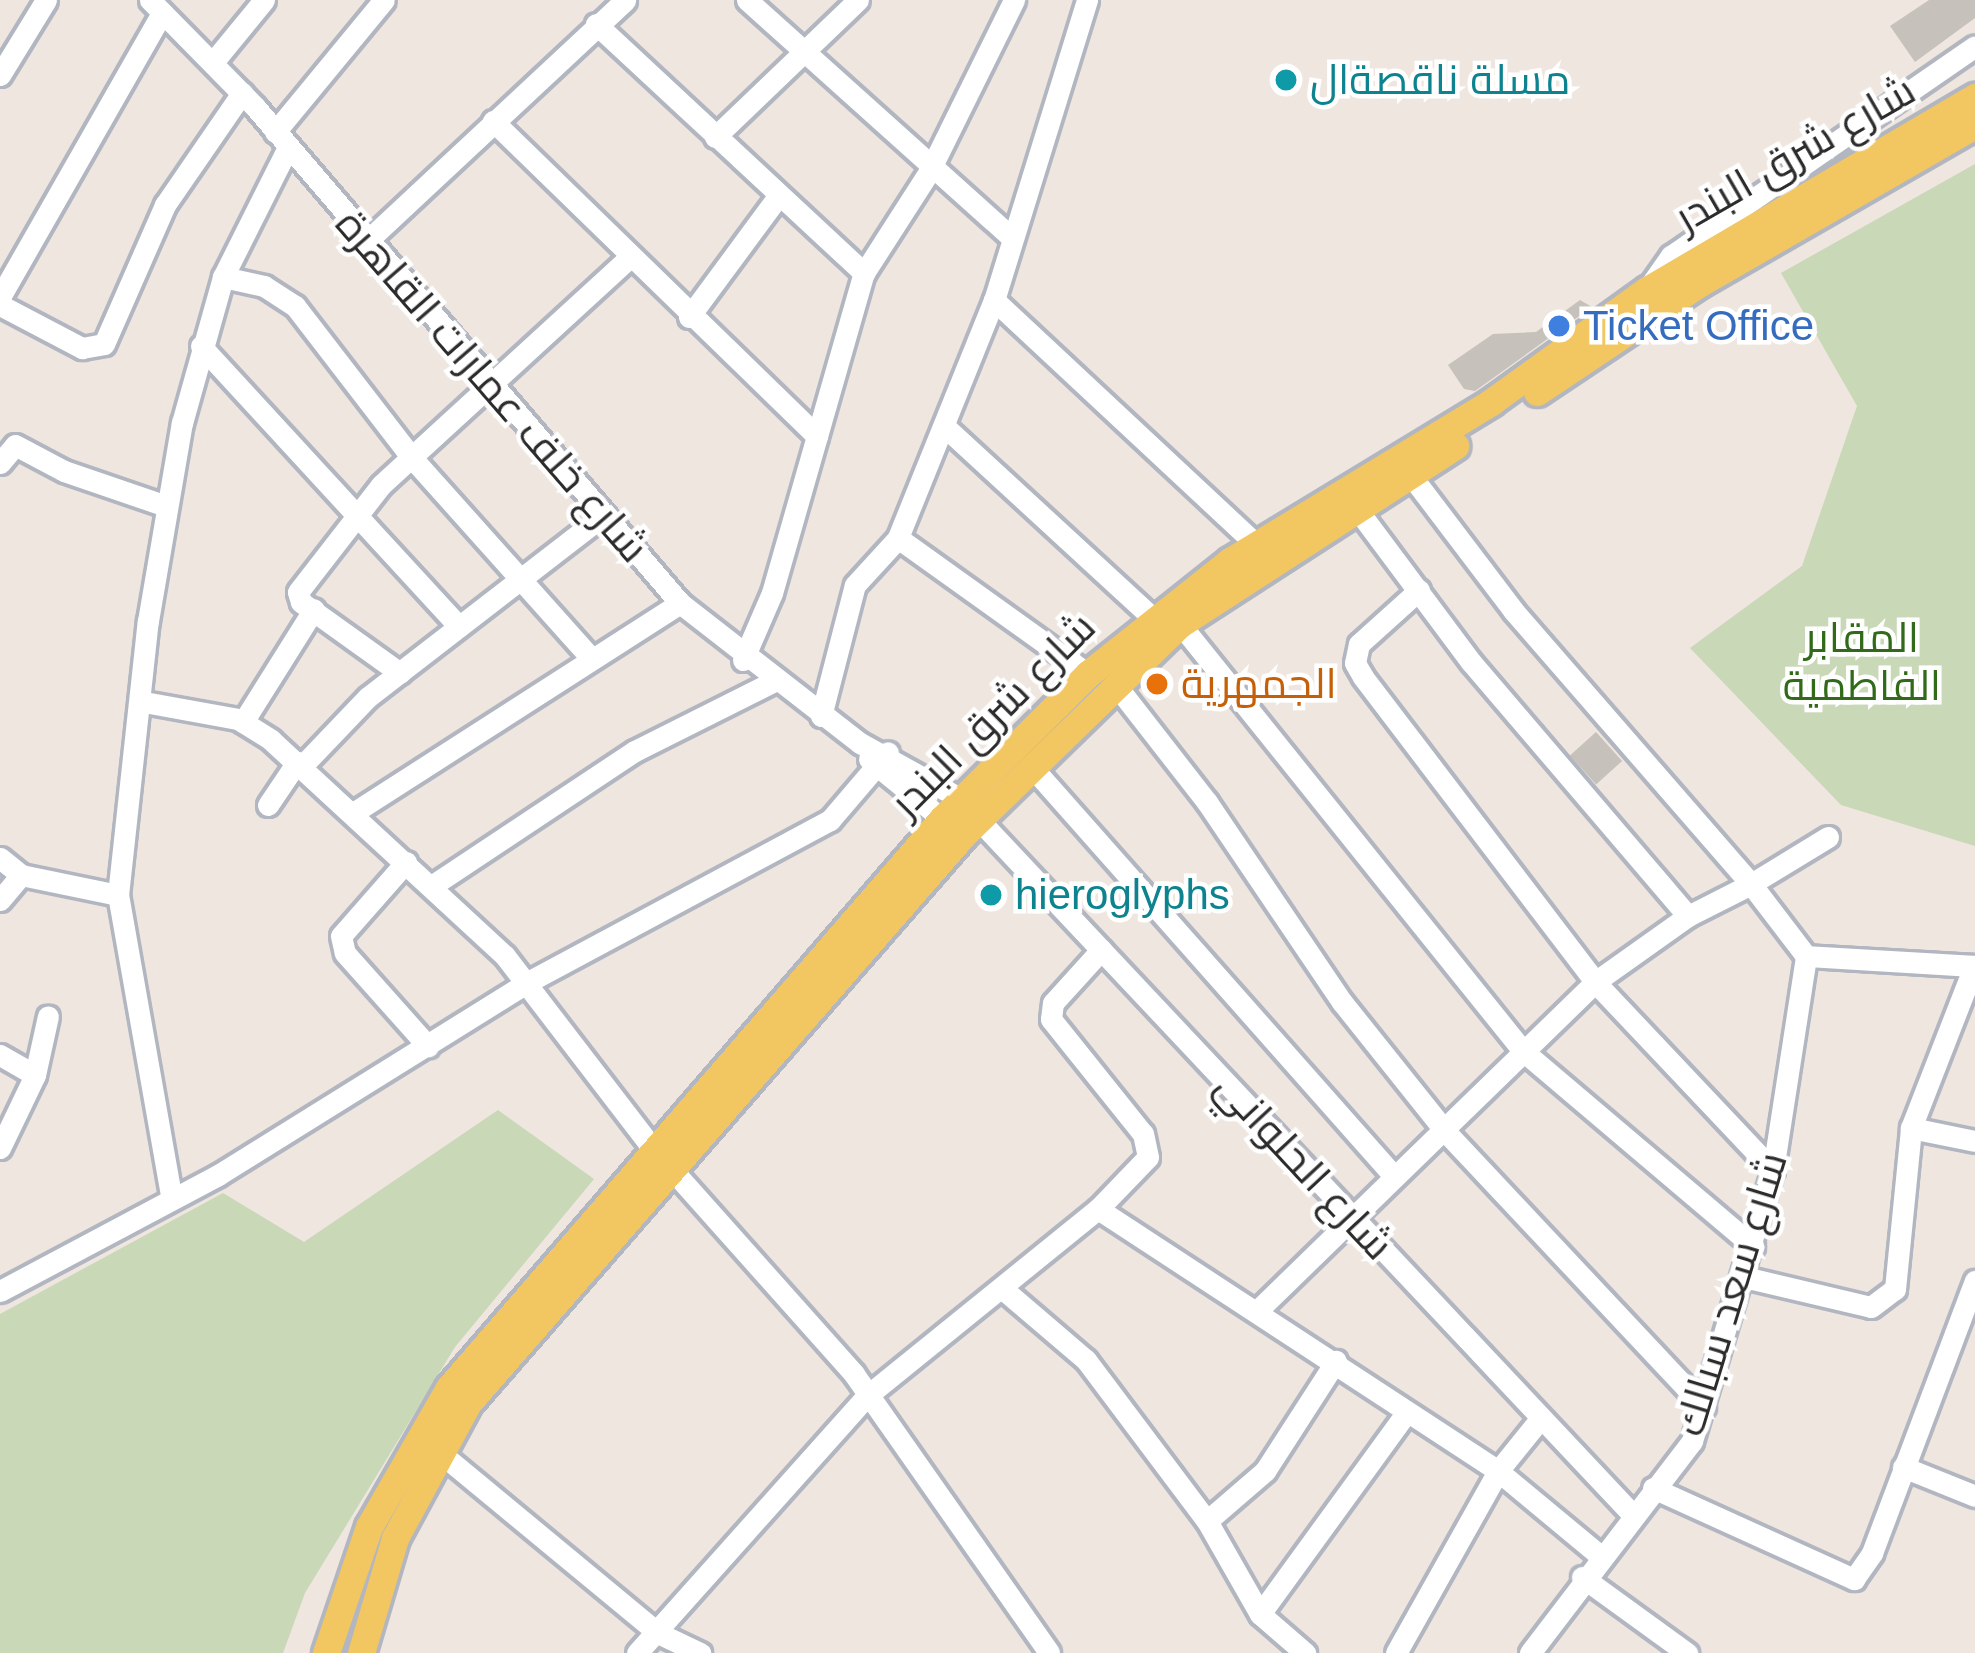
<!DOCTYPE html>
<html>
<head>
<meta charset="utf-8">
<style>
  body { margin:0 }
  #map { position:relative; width:1975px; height:1653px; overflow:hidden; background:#eee6df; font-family:Arial,Cairo,sans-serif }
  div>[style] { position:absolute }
  .cemetery>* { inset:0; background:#c9d8b6 }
  .building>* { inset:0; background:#c6c1ba; transform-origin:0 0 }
  .roads { filter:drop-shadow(3px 0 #b2b6c0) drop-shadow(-3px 0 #b2b6c0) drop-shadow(0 3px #b2b6c0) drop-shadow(0 -3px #b2b6c0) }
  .minor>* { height:21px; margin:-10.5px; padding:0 10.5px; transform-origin:10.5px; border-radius:10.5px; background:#fff }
  .major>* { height:27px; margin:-13.5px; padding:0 13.5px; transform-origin:13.5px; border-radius:13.5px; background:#f2c660 }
  .dots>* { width:33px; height:33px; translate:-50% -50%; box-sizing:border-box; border:6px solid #fff; border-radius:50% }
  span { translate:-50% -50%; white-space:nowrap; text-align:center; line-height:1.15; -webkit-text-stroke:9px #fff; paint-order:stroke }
  .culture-label { font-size:42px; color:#0d838f }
  .left { translate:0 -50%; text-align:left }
  .street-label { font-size:42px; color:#2c2c2c }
  .shop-label { font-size:42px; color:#366cbe }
  .park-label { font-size:42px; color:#316b1a }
  .food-label { font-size:42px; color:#c56008 }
</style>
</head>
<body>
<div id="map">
  <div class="cemetery">
    <i style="clip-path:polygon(1975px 164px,1975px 846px,1841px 805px,1690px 648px,1802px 566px,1857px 406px,1781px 273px)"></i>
    <i style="clip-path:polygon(498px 1110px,594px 1179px,455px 1347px,305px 1593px,283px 1653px,0 1653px,0 1314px,223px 1193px,304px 1242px)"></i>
  </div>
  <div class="building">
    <i style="clip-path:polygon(1929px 0,1975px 0,1975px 18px,1915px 62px,1890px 26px)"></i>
    <i style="clip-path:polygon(1580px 300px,1592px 307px,1475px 391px,1464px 389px,1448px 365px,1493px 334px,1536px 332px)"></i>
    <i style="left:1596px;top:732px;width:39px;height:35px;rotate:48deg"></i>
  </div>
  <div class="roads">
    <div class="minor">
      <i style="left:150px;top:0;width:151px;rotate:45.5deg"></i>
      <i style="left:256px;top:108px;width:652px;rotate:49.42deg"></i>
      <i style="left:680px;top:603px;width:228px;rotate:37.9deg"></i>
      <i style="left:860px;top:743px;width:130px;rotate:28.9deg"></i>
      <i style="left:747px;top:0;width:356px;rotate:41.9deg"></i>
      <i style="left:1087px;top:0;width:314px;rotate:107.2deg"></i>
      <i style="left:994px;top:300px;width:257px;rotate:112deg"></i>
      <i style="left:898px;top:538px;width:234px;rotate:35.6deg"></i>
      <i style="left:596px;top:24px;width:366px;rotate:42.9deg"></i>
      <i style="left:214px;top:61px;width:79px;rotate:-50.7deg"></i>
      <i style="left:0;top:75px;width:88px;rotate:-58.5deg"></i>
      <i style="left:493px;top:121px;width:452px;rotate:44.2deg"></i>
      <i style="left:275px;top:132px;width:171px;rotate:-50.5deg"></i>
      <i style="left:715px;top:137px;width:198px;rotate:-43.8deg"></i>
      <i style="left:367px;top:241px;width:353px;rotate:-43deg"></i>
      <i style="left:223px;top:277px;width:42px;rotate:12.4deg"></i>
      <i style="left:264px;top:286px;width:37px;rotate:33deg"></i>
      <i style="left:295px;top:306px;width:193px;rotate:52.4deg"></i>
      <i style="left:413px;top:459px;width:268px;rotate:48.2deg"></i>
      <i style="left:1649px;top:287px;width:38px;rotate:-55deg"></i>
      <i style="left:1671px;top:256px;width:369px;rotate:-34.6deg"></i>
      <i style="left:0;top:297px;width:327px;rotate:-60.3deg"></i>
      <i style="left:994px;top:300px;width:371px;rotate:43deg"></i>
      <i style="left:0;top:305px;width:93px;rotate:27.7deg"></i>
      <i style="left:82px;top:348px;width:22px;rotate:-10deg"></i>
      <i style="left:104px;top:344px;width:152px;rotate:-66.3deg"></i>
      <i style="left:165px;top:205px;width:136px;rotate:-55.5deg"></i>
      <i style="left:689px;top:317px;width:152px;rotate:-53.6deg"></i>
      <i style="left:201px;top:346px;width:381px;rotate:47.4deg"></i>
      <i style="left:944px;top:426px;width:284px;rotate:42.6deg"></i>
      <i style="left:0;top:463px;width:23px;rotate:-50deg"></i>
      <i style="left:15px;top:445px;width:55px;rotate:28deg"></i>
      <i style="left:64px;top:471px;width:108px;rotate:18.9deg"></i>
      <i style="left:1348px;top:497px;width:206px;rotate:53.3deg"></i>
      <i style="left:1471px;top:662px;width:334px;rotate:49.5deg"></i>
      <i style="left:1419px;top:590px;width:81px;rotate:138deg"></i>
      <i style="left:1359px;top:644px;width:19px;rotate:102deg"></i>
      <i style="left:1355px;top:663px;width:16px;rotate:60deg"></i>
      <i style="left:1363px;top:677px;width:383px;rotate:52.7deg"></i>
      <i style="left:1595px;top:982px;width:259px;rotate:46.6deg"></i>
      <i style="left:1180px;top:624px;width:548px;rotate:51.23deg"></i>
      <i style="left:1523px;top:1051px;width:302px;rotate:40.3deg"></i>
      <i style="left:743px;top:660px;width:73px;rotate:-66.6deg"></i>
      <i style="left:772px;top:593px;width:333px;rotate:-74deg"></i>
      <i style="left:864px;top:273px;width:122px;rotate:-57.3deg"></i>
      <i style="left:930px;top:170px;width:190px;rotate:-63.7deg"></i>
      <i style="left:400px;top:673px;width:122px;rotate:-144.4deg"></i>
      <i style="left:301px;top:602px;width:10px;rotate:-107deg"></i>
      <i style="left:298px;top:592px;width:135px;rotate:-52.2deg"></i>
      <i style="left:381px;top:485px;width:335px;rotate:-42.5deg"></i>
      <i style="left:1115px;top:684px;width:150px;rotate:52.1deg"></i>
      <i style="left:1207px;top:802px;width:241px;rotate:56deg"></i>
      <i style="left:1342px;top:1002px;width:164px;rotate:51.4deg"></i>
      <i style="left:1444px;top:1130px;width:380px;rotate:46.8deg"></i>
      <i style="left:144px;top:702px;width:96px;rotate:10.3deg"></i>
      <i style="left:238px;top:719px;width:39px;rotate:32deg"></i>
      <i style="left:271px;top:740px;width:318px;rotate:42.7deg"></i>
      <i style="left:505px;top:956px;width:240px;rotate:52.5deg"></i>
      <i style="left:651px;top:1146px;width:305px;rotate:48.3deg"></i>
      <i style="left:854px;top:1374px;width:340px;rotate:55deg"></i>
      <i style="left:821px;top:716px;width:135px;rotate:-75.5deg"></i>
      <i style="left:855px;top:585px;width:64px;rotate:-47.5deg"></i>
      <i style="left:243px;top:722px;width:133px;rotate:-57.9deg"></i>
      <i style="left:869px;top:759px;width:107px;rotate:39.3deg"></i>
      <i style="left:302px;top:766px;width:95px;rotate:-46.3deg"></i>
      <i style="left:368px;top:697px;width:293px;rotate:-37.7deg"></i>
      <i style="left:1031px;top:766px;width:546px;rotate:48.49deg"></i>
      <i style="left:268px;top:805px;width:52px;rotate:-56deg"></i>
      <i style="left:353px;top:813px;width:389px;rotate:-32.7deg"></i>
      <i style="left:978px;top:819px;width:953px;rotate:46.74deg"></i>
      <i style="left:1828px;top:837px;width:90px;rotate:148.6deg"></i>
      <i style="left:1751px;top:884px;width:91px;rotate:52.6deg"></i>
      <i style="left:1806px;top:956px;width:169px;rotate:3.4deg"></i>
      <i style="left:0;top:858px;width:27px;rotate:39deg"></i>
      <i style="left:406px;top:862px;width:98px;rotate:131.3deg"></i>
      <i style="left:341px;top:936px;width:17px;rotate:77deg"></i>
      <i style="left:345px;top:953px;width:125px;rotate:48.3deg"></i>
      <i style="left:433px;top:885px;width:242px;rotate:-33.6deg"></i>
      <i style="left:635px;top:751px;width:153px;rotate:-26.7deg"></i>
      <i style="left:0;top:900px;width:33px;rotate:-50deg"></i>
      <i style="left:21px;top:875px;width:99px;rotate:11.7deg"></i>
      <i style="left:0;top:1055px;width:40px;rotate:29.7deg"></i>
      <i style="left:1911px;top:1128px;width:65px;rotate:11.5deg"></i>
      <i style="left:0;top:1148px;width:81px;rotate:-64.4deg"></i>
      <i style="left:35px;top:1075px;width:60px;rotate:-77.6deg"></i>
      <i style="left:171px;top:1195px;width:305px;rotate:-100deg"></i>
      <i style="left:118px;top:895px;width:276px;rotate:-83.8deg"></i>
      <i style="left:148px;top:621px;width:201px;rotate:-80.3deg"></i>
      <i style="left:182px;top:423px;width:152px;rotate:-74.3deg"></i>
      <i style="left:223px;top:277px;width:145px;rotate:-63.4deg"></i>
      <i style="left:1098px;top:1209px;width:72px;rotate:-46.1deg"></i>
      <i style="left:1148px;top:1157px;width:24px;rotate:-102deg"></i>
      <i style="left:1143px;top:1134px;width:147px;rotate:-128.7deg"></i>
      <i style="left:1051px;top:1019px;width:16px;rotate:-83deg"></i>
      <i style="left:1053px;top:1003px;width:72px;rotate:-47.8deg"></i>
      <i style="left:1744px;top:1277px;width:130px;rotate:13.3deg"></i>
      <i style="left:1871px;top:1307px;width:30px;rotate:-37deg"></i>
      <i style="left:1895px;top:1289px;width:162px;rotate:-84.3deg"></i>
      <i style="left:1911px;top:1128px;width:174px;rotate:-68.7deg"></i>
      <i style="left:1004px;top:1290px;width:108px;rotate:40.5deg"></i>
      <i style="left:1086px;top:1360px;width:201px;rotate:53.1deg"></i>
      <i style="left:1207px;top:1521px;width:107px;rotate:60.3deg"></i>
      <i style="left:1260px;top:1614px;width:60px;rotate:40.9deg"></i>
      <i style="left:0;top:1291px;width:247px;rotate:-28deg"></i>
      <i style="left:218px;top:1175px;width:363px;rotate:-31.9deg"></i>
      <i style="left:526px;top:983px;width:345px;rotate:-28.2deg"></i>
      <i style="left:830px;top:820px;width:89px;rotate:-49.5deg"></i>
      <i style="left:1258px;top:1310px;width:470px;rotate:-44.2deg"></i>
      <i style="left:1595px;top:982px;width:114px;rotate:-35.4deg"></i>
      <i style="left:1688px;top:916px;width:71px;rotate:-26.9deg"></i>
      <i style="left:1751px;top:884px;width:363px;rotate:-131deg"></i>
      <i style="left:1513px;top:610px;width:182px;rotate:-127.2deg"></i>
      <i style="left:438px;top:1451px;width:286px;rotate:39.6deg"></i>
      <i style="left:658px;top:1633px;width:47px;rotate:25.5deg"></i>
      <i style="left:1903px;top:1467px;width:78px;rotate:21.9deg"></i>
      <i style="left:1653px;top:1488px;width:221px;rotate:24.4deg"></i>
      <i style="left:1854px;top:1579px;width:32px;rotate:-55deg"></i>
      <i style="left:1872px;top:1553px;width:291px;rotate:-69.3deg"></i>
      <i style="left:1207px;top:1521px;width:77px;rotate:-40.8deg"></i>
      <i style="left:1265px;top:1471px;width:131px;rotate:-57.2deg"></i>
      <i style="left:1582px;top:1577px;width:130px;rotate:35.9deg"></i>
      <i style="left:1260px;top:1614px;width:248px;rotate:-54deg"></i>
      <i style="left:637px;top:1653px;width:346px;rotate:-48.2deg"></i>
      <i style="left:868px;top:1395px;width:296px;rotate:-39deg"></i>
      <i style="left:1098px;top:1209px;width:478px;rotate:33.2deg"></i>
      <i style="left:1498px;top:1471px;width:131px;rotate:39.7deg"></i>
      <i style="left:1396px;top:1653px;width:209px;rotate:-60.7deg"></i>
      <i style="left:1498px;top:1471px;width:67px;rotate:-51.1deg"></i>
      <i style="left:1530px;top:1653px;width:267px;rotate:-52.6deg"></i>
      <i style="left:1692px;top:1441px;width:283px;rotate:-73.4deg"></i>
      <i style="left:1773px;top:1170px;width:217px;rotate:-81.2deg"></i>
    </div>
    <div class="major">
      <i style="left:1537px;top:392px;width:196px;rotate:-33.8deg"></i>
      <i style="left:1700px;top:283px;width:317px;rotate:-29.9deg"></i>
      <i style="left:326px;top:1653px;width:133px;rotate:-71.2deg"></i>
      <i style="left:369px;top:1527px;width:160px;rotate:-60.1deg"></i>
      <i style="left:449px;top:1388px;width:753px;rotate:-49.09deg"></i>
      <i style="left:942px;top:819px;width:206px;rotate:-44.8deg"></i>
      <i style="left:1088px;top:674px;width:181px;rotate:-38.5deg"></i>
      <i style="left:1230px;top:561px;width:306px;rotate:-31.3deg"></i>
      <i style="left:1491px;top:402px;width:192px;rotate:-35.7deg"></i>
      <i style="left:1647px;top:290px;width:381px;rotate:-30.5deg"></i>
      <i style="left:361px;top:1653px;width:120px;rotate:-73.5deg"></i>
      <i style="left:395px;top:1538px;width:153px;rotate:-61.6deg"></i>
      <i style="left:468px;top:1403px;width:753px;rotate:-48.93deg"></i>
      <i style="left:963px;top:835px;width:303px;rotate:-44.2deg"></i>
      <i style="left:1180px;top:624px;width:328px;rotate:-32.9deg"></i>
    </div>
  </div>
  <div class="dots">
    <i style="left:1286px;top:80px;background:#0f9aa8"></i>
    <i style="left:1559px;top:326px;background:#3f7fe0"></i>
    <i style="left:1157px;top:684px;background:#e8710a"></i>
    <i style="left:991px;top:895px;background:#0f9aa8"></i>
  </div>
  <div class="culture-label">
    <span class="left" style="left:1310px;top:80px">مسلة ناقصةال</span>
    <span class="left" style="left:1015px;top:895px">hieroglyphs</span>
  </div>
  <div class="street-label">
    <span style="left:1795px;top:154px;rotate:-30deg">شارع شرق البندر</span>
    <span style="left:492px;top:386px;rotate:49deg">شارع خلف عمارات القاهرة</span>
    <span style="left:993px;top:715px;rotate:-45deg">شارع شرق البندر</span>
    <span style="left:1304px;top:1166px;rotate:47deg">شارع الحلواني</span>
    <span style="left:1731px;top:1294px;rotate:-73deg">شارع سعد سبالك</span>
  </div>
  <div class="shop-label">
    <span class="left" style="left:1583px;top:326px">Ticket Office</span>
  </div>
  <div class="park-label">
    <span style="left:1862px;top:662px">المقابر<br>الفاطمية</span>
  </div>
  <div class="food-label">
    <span class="left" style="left:1181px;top:684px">الجمهرية</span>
  </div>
</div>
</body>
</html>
